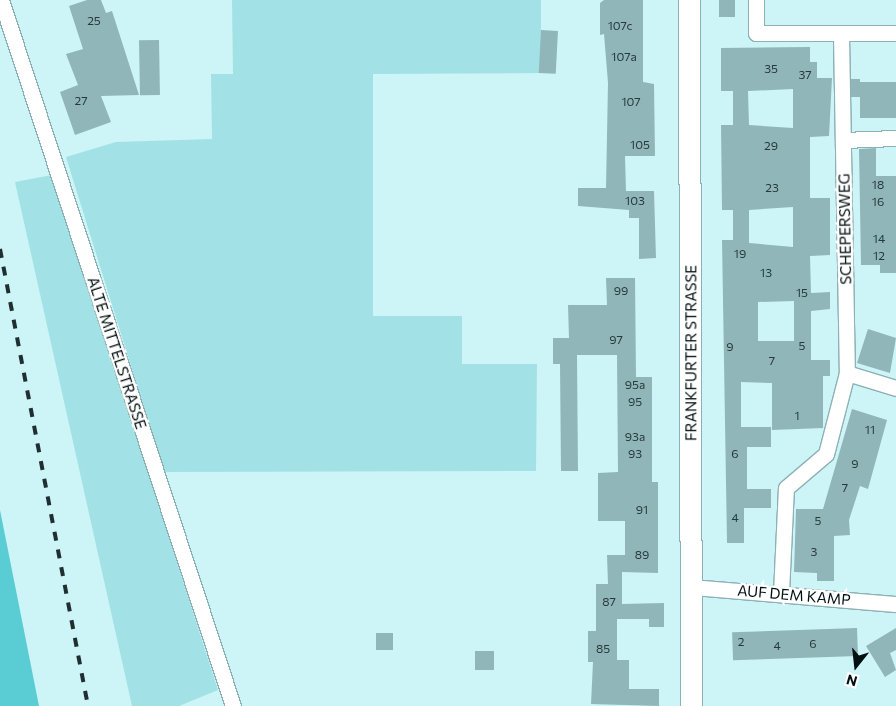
<!DOCTYPE html>
<html>
<head>
<meta charset="utf-8">
<style>
  body { margin:0 }
  #map { position:relative; width:896px; height:706px; overflow:hidden; background:#cdf4f7; font-family:Commissioner,sans-serif }
  div>[style] { position:absolute }
  .green>* { inset:0; background:#a2e2e6 }
  .forest>* { inset:0; background:#59ccd4 }
  .building>* { inset:0; background:#91b6b9; transform-origin:0 0 }
  .roads { filter:drop-shadow(1px 0 #8cb1b4) drop-shadow(-1px 0 #8cb1b4) drop-shadow(0 1px #8cb1b4) drop-shadow(0 -1px #8cb1b4) }
  .minor>* { height:15px; margin:-7.5px; padding:0 7.5px; transform-origin:7.5px; border-radius:7.5px; background:#fff }
  .secondary>* { height:21px; margin:-10.5px; padding:0 10.5px; transform-origin:10.5px; border-radius:10.5px; background:#fff }
  .rail>* { height:4px; margin-top:-2px; transform-origin:0; background:repeating-linear-gradient(90deg,#1f2f31 0 9px,transparent 0 18px) }
  span { translate:-50% -50%; white-space:nowrap; text-align:center; line-height:1.15; -webkit-text-stroke:4.5px #fff; paint-order:stroke }
  .number-label { font-size:12px; color:#263a3b }
  .number-label span { -webkit-text-stroke-width:0 }
  .street-label { font-size:15px; color:#031011 }
  .north { position:absolute; left:831px; top:641px; width:50px; height:50px; -webkit-text-stroke:4px #fff; paint-order:stroke; rotate:196deg; font-size:14px; font-weight:700; line-height:20px; text-align:center; color:#031011 }
  .north::after { content:''; display:block; margin:auto; width:18px; height:22px; background:#031011; clip-path:polygon(50% 0,100% 100%,50% 72%,0 100%) }
</style>
</head>
<body>
<div id="map">
  <div class="green">
    <i style="clip-path:polygon(232px 0,541px 0,541px 73px,373px 74px,373px 316px,462px 316px,462px 364px,537px 364px,536px 471px,164px 472px,66px 157px,116px 142px,212px 139px,211px 74px,233px 74px)"></i>
    <i style="clip-path:polygon(52px 175px,218px 690px,179px 706px,132px 706px,15px 182px)"></i>
  </div>
  <div class="forest">
    <i style="clip-path:polygon(0 510px,39px 706px,0 706px)"></i>
  </div>
  <div class="building">
    <i style="clip-path:polygon(87px 0,101px 0,106px 13px,112px 11px,139px 95px,101px 96px,111px 122px,75px 135px,60px 92px,78px 85px,66px 54px,83px 49px,69px 6px)"></i>
    <i style="clip-path:polygon(604px 0,643px 0,643px 82px,654px 84px,655px 156px,625px 156px,626px 191px,654px 191px,656px 258px,639px 259px,639px 218px,629px 218px,629px 210px,578px 206px,578px 188px,606px 188px,608px 83px,604px 34px,600px 35px,600px 3px)"></i>
    <i style="left:719px;top:0;width:16px;height:17px"></i>
    <i style="left:541px;top:30px;width:17px;height:43px;rotate:3deg"></i>
    <i style="left:159px;top:40px;width:55px;height:20px;rotate:89deg"></i>
    <i style="clip-path:polygon(evenodd,810px 47px,810px 62px,817px 62px,817px 78px,832px 78px,829px 136px,810px 137px,810px 198px,830px 198px,830px 255px,810px 256px,811px 293px,830px 292px,830px 309px,811px 311px,811px 360px,830px 360px,830px 376px,823px 376px,823px 428px,772px 430px,772px 383px,741px 382px,741px 427px,771px 427px,771px 447px,747px 447px,747px 489px,771px 489px,771px 508px,744px 508px,744px 543px,727px 543px,722px 240px,733px 240px,733px 210px,722px 210px,721px 125px,733px 125px,733px 91px,721px 91px,721px 48px,810px 47px,793px 89px,793px 128px,749px 125px,748px 91px,793px 89px,810px 47px,793px 207px,793px 247px,749px 243px,749px 210px,793px 207px,810px 47px,794px 301px,794px 341px,758px 341px,758px 302px,794px 301px)"></i>
    <i style="left:851px;top:79px;width:9px;height:18px"></i>
    <i style="left:896px;top:82px;width:36px;height:36px;rotate:90deg"></i>
    <i style="clip-path:polygon(876px 148px,876px 176px,896px 176px,896px 273px,880px 273px,880px 265px,861px 265px,859px 149px)"></i>
    <i style="clip-path:polygon(606px 278px,635px 278px,636px 377px,652px 377px,652px 482px,658px 482px,658px 573px,622px 572px,622px 604px,664px 603px,664px 627px,649px 627px,649px 619px,617px 619px,617px 660px,629px 660px,629px 689px,659px 689px,659px 706px,591px 704px,593px 662px,588px 662px,588px 631px,596px 631px,596px 584px,608px 584px,607px 555px,625px 555px,625px 521px,598px 521px,598px 473px,618px 472px,617px 355px,577px 355px,578px 471px,561px 471px,560px 364px,553px 364px,553px 338px,569px 338px,568px 305px,607px 305px)"></i>
    <i style="clip-path:polygon(868px 329px,896px 338px,890px 373px,857px 363px)"></i>
    <i style="clip-path:polygon(852px 409px,887px 420px,868px 489px,860px 486px,849px 520px,850px 535px,834px 536px,834px 581px,817px 581px,817px 573px,794px 572px,796px 509px,823px 509px)"></i>
    <i style="left:857px;top:628px;width:28px;height:125px;rotate:88deg"></i>
    <i style="clip-path:polygon(896px 628px,896px 650px,890px 653px,896px 670px,885px 677px,866px 646px)"></i>
    <i style="left:376px;top:633px;width:17px;height:17px"></i>
    <i style="left:475px;top:651px;width:19px;height:19px"></i>
  </div>
  <div class="roads">
    <div class="minor">
      <i style="left:1px;top:0;width:743px;rotate:71.81deg"></i>
      <i style="left:756px;top:0;width:33px;rotate:90deg"></i>
      <i style="left:756px;top:33px;width:140px"></i>
      <i style="left:841px;top:35px;width:338px;rotate:89deg"></i>
      <i style="left:847px;top:373px;width:51px;rotate:17deg"></i>
      <i style="left:843px;top:140px;width:53px;rotate:-2.2deg"></i>
      <i style="left:692px;top:587px;width:205px;rotate:4.8deg"></i>
      <i style="left:781px;top:593px;width:105px;rotate:-87.3deg"></i>
      <i style="left:786px;top:488px;width:52px;rotate:-40.4deg"></i>
      <i style="left:826px;top:454px;width:84px;rotate:-75.5deg"></i>
    </div>
    <div class="secondary">
      <i style="left:689px;top:0;width:706px;rotate:89.84deg"></i>
    </div>
  </div>
  <div class="rail">
    <i style="left:0;top:249px;width:465px;rotate:79.1deg"></i>
  </div>
  <div class="number-label">
    <span style="left:94px;top:21px">25</span>
    <span style="left:620px;top:26px">107c</span>
    <span style="left:624px;top:57px">107a</span>
    <span style="left:771px;top:69px">35</span>
    <span style="left:805px;top:75px">37</span>
    <span style="left:81px;top:101px">27</span>
    <span style="left:631px;top:102px">107</span>
    <span style="left:640px;top:145px">105</span>
    <span style="left:771px;top:146px">29</span>
    <span style="left:878px;top:185px">18</span>
    <span style="left:772px;top:188px">23</span>
    <span style="left:635px;top:201px">103</span>
    <span style="left:878px;top:202px">16</span>
    <span style="left:879px;top:239px">14</span>
    <span style="left:740px;top:254px">19</span>
    <span style="left:879px;top:256px">12</span>
    <span style="left:766px;top:273px">13</span>
    <span style="left:621px;top:291px">99</span>
    <span style="left:802px;top:293px">15</span>
    <span style="left:616px;top:340px">97</span>
    <span style="left:802px;top:346px">5</span>
    <span style="left:730px;top:347px">9</span>
    <span style="left:772px;top:361px">7</span>
    <span style="left:635px;top:385px">95a</span>
    <span style="left:635px;top:402px">95</span>
    <span style="left:797px;top:416px">1</span>
    <span style="left:870px;top:430px">11</span>
    <span style="left:635px;top:437px">93a</span>
    <span style="left:635px;top:454px">93</span>
    <span style="left:735px;top:454px">6</span>
    <span style="left:855px;top:464px">9</span>
    <span style="left:845px;top:488px">7</span>
    <span style="left:642px;top:510px">91</span>
    <span style="left:735px;top:518px">4</span>
    <span style="left:818px;top:521px">5</span>
    <span style="left:814px;top:552px">3</span>
    <span style="left:642px;top:555px">89</span>
    <span style="left:609px;top:602px">87</span>
    <span style="left:741px;top:642px">2</span>
    <span style="left:813px;top:644px">6</span>
    <span style="left:777px;top:646px">4</span>
    <span style="left:603px;top:649px">85</span>
  </div>
  <div class="street-label">
    <span style="left:845px;top:229px;rotate:-91deg">SCHEPERSWEG</span>
    <span style="left:117px;top:353px;rotate:72deg">ALTE MITTELSTRASSE</span>
    <span style="left:691px;top:353px;rotate:-90deg">FRANKFURTER STRASSE</span>
    <span style="left:794px;top:595px;rotate:5deg">AUF DEM KAMP</span>
  </div>
  <div class="north">N</div>
</div>
</body>
</html>
